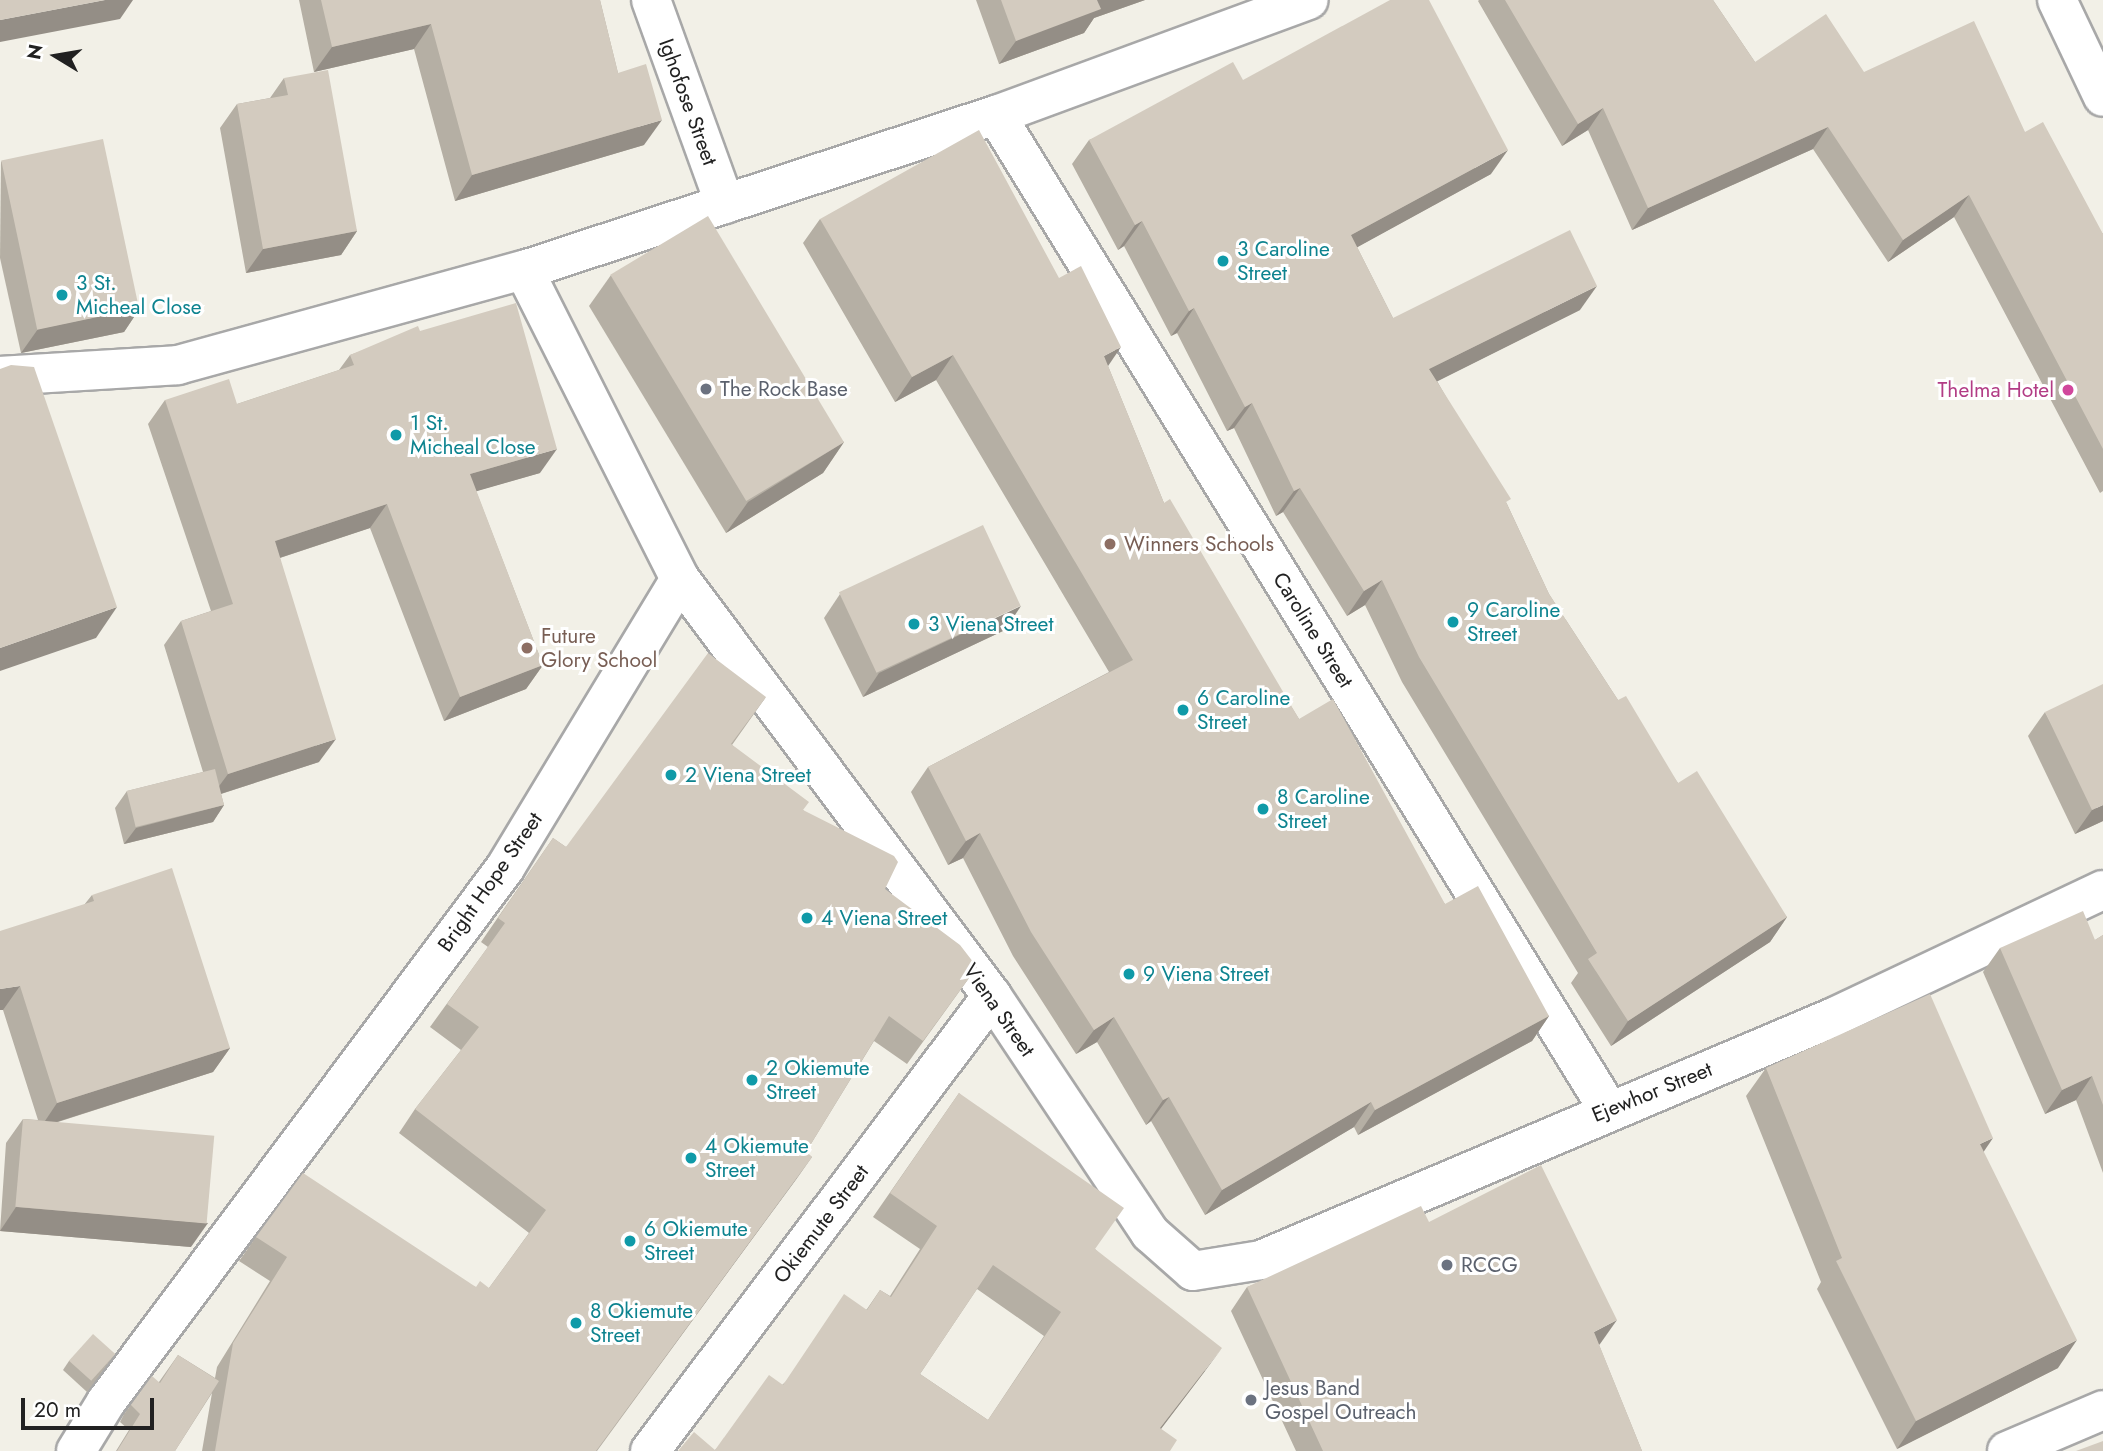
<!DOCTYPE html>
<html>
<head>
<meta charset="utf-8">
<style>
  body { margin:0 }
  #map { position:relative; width:2103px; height:1451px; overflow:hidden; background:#f2f0e7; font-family:Jost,sans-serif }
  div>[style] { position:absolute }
  .roads { filter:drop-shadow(2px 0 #a8a8a8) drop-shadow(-2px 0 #a8a8a8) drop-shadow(0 2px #a8a8a8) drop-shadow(0 -2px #a8a8a8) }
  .street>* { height:38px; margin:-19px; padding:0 19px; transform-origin:19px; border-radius:19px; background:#fff }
  .wall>* { inset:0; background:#b5afa4 }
  .shaded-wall>* { inset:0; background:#948e86 }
  .building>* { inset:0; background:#d3cbbf; transform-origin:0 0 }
  .dots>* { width:19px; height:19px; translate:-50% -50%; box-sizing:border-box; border:4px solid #fff; border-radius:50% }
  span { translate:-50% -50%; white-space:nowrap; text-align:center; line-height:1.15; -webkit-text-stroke:6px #fff; paint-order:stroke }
  .street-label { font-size:21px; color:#212121 }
  .culture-label { font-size:21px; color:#0d838f }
  .left { translate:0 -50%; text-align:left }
  .worship-label { font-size:21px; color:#5b616d }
  .hotel-label { font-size:21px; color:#b23c85 }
  .right { translate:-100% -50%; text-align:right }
  .education-label { font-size:21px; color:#785e54 }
  .north { position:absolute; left:21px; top:21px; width:70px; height:70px; -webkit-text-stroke:5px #fff; paint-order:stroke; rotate:281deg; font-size:19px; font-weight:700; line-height:28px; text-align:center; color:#212121 }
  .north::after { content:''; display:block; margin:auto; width:24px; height:32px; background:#212121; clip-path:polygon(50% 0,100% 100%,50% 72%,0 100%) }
  .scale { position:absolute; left:21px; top:1398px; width:133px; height:32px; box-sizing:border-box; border:4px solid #212121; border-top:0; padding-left:9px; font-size:21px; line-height:24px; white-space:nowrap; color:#212121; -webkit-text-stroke:5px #fff; paint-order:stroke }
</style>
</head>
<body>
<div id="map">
  <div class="roads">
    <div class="street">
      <i style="left:651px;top:0;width:217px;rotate:70.1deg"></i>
      <i style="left:2057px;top:0;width:107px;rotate:64.6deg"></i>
      <i style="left:996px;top:115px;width:1167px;rotate:58.38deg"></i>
      <i style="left:0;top:376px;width:178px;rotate:-3.5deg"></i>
      <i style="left:178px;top:365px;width:359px;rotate:-15.4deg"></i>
      <i style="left:524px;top:270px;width:497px;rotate:-18.2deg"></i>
      <i style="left:996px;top:115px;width:333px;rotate:-20.2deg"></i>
      <i style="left:680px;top:579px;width:521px;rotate:53.2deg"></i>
      <i style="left:992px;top:996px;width:285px;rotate:56.3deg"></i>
      <i style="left:1150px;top:1233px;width:57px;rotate:41.5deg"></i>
      <i style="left:1193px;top:1271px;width:69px;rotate:-9.2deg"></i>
      <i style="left:1261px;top:1260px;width:622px;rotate:-22.98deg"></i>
      <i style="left:1834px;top:1017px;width:297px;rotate:-25.3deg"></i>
      <i style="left:76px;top:1451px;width:57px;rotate:-58.5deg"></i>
      <i style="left:106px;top:1402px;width:667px;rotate:-53.23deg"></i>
      <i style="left:505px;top:868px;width:338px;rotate:-58.8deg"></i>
      <i style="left:680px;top:579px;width:346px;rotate:-116.8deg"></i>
      <i style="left:650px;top:1451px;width:569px;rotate:-53.07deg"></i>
      <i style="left:2007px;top:1451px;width:104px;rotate:-23.1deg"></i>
    </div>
  </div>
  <div class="wall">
    <i style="clip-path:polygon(299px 0,600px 0,618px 73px,644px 145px,455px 201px,414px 49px,314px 72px)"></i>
    <i style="clip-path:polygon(976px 0,1145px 0,1094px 18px,1084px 33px,999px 64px)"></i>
    <i style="clip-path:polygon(1479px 0,1713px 0,1755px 62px,1864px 72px,2025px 132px,2103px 234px,2103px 491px,2100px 493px,1954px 217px,1888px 262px,1813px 149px,1632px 230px,1588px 130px,1562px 146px,1478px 1px)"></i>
    <i style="clip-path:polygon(284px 78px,357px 231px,341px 255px,246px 273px,220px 128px,237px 104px,270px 98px)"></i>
    <i style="clip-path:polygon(1243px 80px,1491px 174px,1357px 247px,1393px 318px,1580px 310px,1437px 381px,1507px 504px,1549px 594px,1618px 700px,1678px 783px,1787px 917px,1770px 942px,1611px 1046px,1571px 983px,1578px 973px,1402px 682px,1365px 605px,1347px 616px,1283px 512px,1276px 516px,1234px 428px,1227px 431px,1177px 333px,1171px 336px,1124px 246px,1118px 250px,1072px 164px,1089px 140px)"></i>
    <i style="clip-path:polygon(1px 161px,140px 308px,124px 332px,21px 353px,0 258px)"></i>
    <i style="clip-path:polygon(820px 219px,1108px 366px,1164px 503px,1299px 719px,1445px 904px,1549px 1016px,1532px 1041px,1358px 1135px,1354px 1127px,1205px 1215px,1151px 1121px,1146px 1125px,1097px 1042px,1076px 1054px,1013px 956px,963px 858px,948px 865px,911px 792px,928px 767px,1109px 672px,936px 380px,895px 402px,803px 243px)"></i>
    <i style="clip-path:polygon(611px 275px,844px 442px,823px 473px,726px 533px,589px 306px)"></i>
    <i style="clip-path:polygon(420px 331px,540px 473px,476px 491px,543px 665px,526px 689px,444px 721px,370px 528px,280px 558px,319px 762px,221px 794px,224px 805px,213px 822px,124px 844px,115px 808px,127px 791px,203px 772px,164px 645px,181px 621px,211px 611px,148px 424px,165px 400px,237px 404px,339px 370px,350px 355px)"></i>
    <i style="clip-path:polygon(840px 594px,1005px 630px,863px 697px,824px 618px)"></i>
    <i style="clip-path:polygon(766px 697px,732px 745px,803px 810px,885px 889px,977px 967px,907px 1064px,874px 1041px,806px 1152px,812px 1157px,597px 1451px,202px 1451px,212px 1393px,175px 1451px,116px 1451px,129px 1430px,120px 1422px,124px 1414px,136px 1398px,159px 1382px,178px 1355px,215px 1378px,217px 1367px,270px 1281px,239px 1261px,256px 1237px,476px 1287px,489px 1288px,529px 1233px,399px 1133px,415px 1109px,461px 1050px,430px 1027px,488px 947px,481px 942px,553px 838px,566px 847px)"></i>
    <i style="clip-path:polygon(2045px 712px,2103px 821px,2075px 834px,2028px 736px)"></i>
    <i style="clip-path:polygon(92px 895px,230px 1048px,213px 1072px,58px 1122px,191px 1247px,0 1231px,6px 1143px,23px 1119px,38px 1120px,3px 1010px,0 1010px)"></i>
    <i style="clip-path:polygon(2103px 935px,2103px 1173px,2076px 1100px,2045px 1114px,1983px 972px,2000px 948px,2095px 940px)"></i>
    <i style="clip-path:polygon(1766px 1068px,1983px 1152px,2058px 1368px,1897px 1449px,1817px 1289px,1821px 1282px,1746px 1096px)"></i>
    <i style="clip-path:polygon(evenodd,959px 1093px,1095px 1249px,1205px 1371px,1161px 1429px,715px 1450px,782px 1385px,867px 1309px,880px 1290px,890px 1296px,920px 1249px,873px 1217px,959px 1093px,977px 1289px,1044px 1336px,988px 1420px,920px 1374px,977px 1289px)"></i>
    <i style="clip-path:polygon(1429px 1222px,1600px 1344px,1599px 1345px,1642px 1451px,1296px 1451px,1231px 1311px,1247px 1287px)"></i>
    <i style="clip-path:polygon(115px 1354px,87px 1392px,63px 1370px,69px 1361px)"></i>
  </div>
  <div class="shaded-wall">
    <i style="clip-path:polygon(105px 0,133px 0,120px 19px,0 42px,0 20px)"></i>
    <i style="clip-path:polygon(1097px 0,1145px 0,1094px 18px,1084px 33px,999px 64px,1016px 41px)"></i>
    <i style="clip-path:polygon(431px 24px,414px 49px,314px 72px,332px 47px)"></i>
    <i style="clip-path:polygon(1603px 108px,1588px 130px,1562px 146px,1578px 124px)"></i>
    <i style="clip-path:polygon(662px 120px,644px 145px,455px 201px,472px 175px)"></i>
    <i style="clip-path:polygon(1828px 127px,1813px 149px,1632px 230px,1648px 208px)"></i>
    <i style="clip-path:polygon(1508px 150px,1491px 174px,1334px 260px,1351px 235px)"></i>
    <i style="clip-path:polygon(1969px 195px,1954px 217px,1888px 262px,1903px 240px)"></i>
    <i style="clip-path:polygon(1142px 221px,1124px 246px,1118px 250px,1135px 225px)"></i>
    <i style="clip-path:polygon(357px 231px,341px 255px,246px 273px,263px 249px)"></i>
    <i style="clip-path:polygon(1597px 286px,1580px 310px,1412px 394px,1429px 369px)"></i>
    <i style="clip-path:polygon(140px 308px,124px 332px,21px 353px,38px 329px)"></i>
    <i style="clip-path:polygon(1194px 308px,1177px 333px,1171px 336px,1189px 311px)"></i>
    <i style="clip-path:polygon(1121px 347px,1104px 372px,1104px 356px)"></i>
    <i style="clip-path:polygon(953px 355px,936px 380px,895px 402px,912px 377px)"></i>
    <i style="clip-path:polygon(1252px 403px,1234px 428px,1227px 431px,1245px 407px)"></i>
    <i style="clip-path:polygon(844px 442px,823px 473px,726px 533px,748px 502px)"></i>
    <i style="clip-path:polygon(557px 449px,540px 473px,453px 498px,470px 474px)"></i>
    <i style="clip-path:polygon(1300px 488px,1283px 512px,1276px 516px,1294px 491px)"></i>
    <i style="clip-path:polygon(387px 504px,370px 528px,258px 565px,275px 541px)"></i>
    <i style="clip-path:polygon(1382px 580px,1365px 605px,1347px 616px,1364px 591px)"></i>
    <i style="clip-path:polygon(1021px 606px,1005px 630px,863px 697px,879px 673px)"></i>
    <i style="clip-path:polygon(117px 607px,96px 638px,0 671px,0 648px)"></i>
    <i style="clip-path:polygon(543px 665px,526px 689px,444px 721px,460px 697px)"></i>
    <i style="clip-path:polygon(336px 739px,319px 762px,211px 797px,228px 774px)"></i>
    <i style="clip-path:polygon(224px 805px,213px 822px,124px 844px,136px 828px)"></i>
    <i style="clip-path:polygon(2103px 805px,2103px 821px,2075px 834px,2092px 810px)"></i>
    <i style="clip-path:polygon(980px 833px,963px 858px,948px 865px,966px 841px)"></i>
    <i style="clip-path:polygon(1787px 917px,1770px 942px,1611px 1046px,1628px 1021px)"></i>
    <i style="clip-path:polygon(20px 986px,3px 1010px,0 1010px,0 989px)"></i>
    <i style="clip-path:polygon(1549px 1016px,1532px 1041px,1358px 1135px,1375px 1110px)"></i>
    <i style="clip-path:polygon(1114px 1017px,1097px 1042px,1076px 1054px,1094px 1030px)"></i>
    <i style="clip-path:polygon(230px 1048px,213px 1072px,41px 1127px,57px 1103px)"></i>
    <i style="clip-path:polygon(2092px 1076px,2076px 1100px,2045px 1114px,2062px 1090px)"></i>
    <i style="clip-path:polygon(1169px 1097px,1151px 1121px,1146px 1125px,1163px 1100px)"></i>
    <i style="clip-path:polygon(1371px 1102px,1354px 1127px,1205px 1215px,1222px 1190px)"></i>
    <i style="clip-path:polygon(1993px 1138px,1974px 1166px,1980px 1144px)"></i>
    <i style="clip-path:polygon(812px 1157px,795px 1181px,596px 1451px)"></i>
    <i style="clip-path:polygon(16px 1207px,208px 1223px,191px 1247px,0 1231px)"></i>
    <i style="clip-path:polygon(1617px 1320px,1600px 1344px,1577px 1356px,1594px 1332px)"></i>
    <i style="clip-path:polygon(2077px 1340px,2058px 1368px,1897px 1449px,1916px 1421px)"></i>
    <i style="clip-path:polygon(1222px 1348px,1205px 1371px,1144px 1451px,1160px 1428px)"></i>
  </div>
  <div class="building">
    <i style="clip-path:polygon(0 0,105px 0,0 20px)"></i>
    <i style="clip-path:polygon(321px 0,600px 0,618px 73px,646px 64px,662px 120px,472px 175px,431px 24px,332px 47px)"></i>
    <i style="clip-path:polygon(1001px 0,1097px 0,1101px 9px,1016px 41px)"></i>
    <i style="clip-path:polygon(1390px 0,1429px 0,1508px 150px,1351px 235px,1393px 318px,1570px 230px,1597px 286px,1429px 369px,1511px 499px,1506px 502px,1549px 594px,1618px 700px,1626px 696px,1678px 783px,1697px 771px,1787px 917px,1628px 1021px,1588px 959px,1597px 953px,1419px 657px,1382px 580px,1364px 591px,1300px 488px,1294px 491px,1252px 403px,1245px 407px,1194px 308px,1189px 311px,1142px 221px,1135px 225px,1089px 140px,1233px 62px,1243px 80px)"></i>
    <i style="clip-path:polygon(1505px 0,1713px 0,1755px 62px,1826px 14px,1864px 72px,1974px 21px,2025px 132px,2043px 122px,2103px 234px,2103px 449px,1969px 195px,1903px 240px,1828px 127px,1648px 208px,1603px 108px,1578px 124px)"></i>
    <i style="clip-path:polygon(328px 70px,357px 231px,263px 249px,237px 104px,288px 95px,284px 78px)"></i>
    <i style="clip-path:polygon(979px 130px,1059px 278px,1081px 266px,1121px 347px,1104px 356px,1164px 503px,1170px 499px,1299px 719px,1333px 699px,1445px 904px,1478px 886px,1549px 1016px,1375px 1110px,1371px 1102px,1222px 1190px,1169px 1097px,1163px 1100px,1114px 1017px,1094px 1030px,1031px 932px,980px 833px,966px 841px,928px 767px,1133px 660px,953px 355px,912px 377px,820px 219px)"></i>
    <i style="left:103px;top:139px;width:173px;height:104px;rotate:78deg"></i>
    <i style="left:708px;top:216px;width:264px;height:114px;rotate:59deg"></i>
    <i style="clip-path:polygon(516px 303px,557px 449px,470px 474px,543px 665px,460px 697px,387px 504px,275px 541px,336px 739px,228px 774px,181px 621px,233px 604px,165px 400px,229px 379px,237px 404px,354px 365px,350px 355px,418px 326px,420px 331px)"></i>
    <i style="clip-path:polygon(11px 365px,34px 367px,117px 607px,0 648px,0 369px)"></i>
    <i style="left:983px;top:525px;width:89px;height:159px;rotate:65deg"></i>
    <i style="clip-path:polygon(708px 653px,766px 697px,731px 744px,809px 802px,803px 810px,894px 856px,898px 862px,885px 889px,960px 945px,977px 967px,923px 1041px,889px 1016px,806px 1152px,812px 1157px,596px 1451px,215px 1451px,233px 1343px,287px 1257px,256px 1237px,303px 1173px,476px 1287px,480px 1281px,489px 1288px,546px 1210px,415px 1109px,479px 1027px,447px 1004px,505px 923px,498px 918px,553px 838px,566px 847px)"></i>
    <i style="clip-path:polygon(2103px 684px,2103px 805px,2092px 810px,2045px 712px)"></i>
    <i style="left:215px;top:769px;width:37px;height:91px;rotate:76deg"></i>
    <i style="clip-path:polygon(172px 868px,230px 1048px,57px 1103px,20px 986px,0 989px,0 931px,94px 901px,92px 895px)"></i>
    <i style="clip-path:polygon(2083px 911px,2095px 940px,2103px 935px,2103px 1105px,2092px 1076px,2062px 1090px,2000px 948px)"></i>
    <i style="clip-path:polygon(1930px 994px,1993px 1138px,1980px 1144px,2077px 1340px,1916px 1421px,1836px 1261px,1842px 1258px,1766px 1068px)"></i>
    <i style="clip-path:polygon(evenodd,959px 1093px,1124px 1208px,1095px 1249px,1222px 1348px,1160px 1428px,1177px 1440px,1170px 1451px,678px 1451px,694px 1432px,715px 1450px,769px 1375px,783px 1385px,844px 1294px,867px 1310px,880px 1290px,891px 1297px,937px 1226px,890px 1193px,959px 1093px,993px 1265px,1061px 1312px,988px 1420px,920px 1374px,993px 1265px)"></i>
    <i style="left:23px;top:1119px;width:192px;height:88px;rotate:5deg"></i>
    <i style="clip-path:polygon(1541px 1165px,1617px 1320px,1594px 1332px,1642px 1451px,1323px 1451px,1247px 1287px,1421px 1206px,1429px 1222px)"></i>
    <i style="left:93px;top:1334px;width:30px;height:36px;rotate:42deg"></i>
    <i style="clip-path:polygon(178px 1355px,219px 1381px,175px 1451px,117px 1451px,140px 1414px,131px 1405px,136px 1398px,152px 1376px,160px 1383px)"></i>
    <i style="clip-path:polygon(2103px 1441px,2103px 1451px,2076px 1451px)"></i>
  </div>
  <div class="dots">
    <i style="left:1223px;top:261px;background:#0f9aa8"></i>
    <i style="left:62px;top:295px;background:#0f9aa8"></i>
    <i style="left:706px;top:389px;background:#6b7280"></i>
    <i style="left:2068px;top:390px;background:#d1479c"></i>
    <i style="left:396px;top:435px;background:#0f9aa8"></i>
    <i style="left:1110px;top:544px;background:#8d6e63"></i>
    <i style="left:1453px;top:622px;background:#0f9aa8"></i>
    <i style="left:914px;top:624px;background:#0f9aa8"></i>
    <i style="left:527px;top:648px;background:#8d6e63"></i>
    <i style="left:1183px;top:710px;background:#0f9aa8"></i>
    <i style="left:671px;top:775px;background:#0f9aa8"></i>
    <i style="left:1263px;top:809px;background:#0f9aa8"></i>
    <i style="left:807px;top:918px;background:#0f9aa8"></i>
    <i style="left:1129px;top:974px;background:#0f9aa8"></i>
    <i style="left:752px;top:1080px;background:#0f9aa8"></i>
    <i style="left:691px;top:1158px;background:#0f9aa8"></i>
    <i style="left:630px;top:1241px;background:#0f9aa8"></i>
    <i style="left:1447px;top:1265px;background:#6b7280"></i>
    <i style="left:576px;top:1323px;background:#0f9aa8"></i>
    <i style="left:1251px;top:1400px;background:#6b7280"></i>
  </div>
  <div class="street-label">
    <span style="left:688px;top:102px;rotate:70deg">Ighofose Street</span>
    <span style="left:1313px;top:630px;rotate:58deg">Caroline Street</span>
    <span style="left:490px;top:882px;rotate:-55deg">Bright Hope Street</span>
    <span style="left:999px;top:1010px;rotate:55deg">Viena Street</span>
    <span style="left:1652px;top:1092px;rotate:-22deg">Ejewhor Street</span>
    <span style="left:821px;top:1224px;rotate:-53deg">Okiemute Street</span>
  </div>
  <div class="culture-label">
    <span class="left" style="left:1237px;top:261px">3 Caroline<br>Street</span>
    <span class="left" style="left:76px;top:295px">3 St.<br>Micheal Close</span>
    <span class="left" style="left:410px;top:435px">1 St.<br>Micheal Close</span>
    <span class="left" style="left:1467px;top:622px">9 Caroline<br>Street</span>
    <span class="left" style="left:928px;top:624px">3 Viena Street</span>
    <span class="left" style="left:1197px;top:710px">6 Caroline<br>Street</span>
    <span class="left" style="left:685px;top:775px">2 Viena Street</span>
    <span class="left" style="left:1277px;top:809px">8 Caroline<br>Street</span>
    <span class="left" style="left:821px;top:918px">4 Viena Street</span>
    <span class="left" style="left:1143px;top:974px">9 Viena Street</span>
    <span class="left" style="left:766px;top:1080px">2 Okiemute<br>Street</span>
    <span class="left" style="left:705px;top:1158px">4 Okiemute<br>Street</span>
    <span class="left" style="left:644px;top:1241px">6 Okiemute<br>Street</span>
    <span class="left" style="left:590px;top:1323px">8 Okiemute<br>Street</span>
  </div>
  <div class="worship-label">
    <span class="left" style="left:720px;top:389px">The Rock Base</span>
    <span class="left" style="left:1461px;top:1265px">RCCG</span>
    <span class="left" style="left:1265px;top:1400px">Jesus Band<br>Gospel Outreach</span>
  </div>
  <div class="hotel-label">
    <span class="right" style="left:2054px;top:390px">Thelma Hotel</span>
  </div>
  <div class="education-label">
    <span class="left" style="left:1124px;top:544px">Winners Schools</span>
    <span class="left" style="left:541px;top:648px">Future<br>Glory School</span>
  </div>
  <div class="north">N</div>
  <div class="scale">20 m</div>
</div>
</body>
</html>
